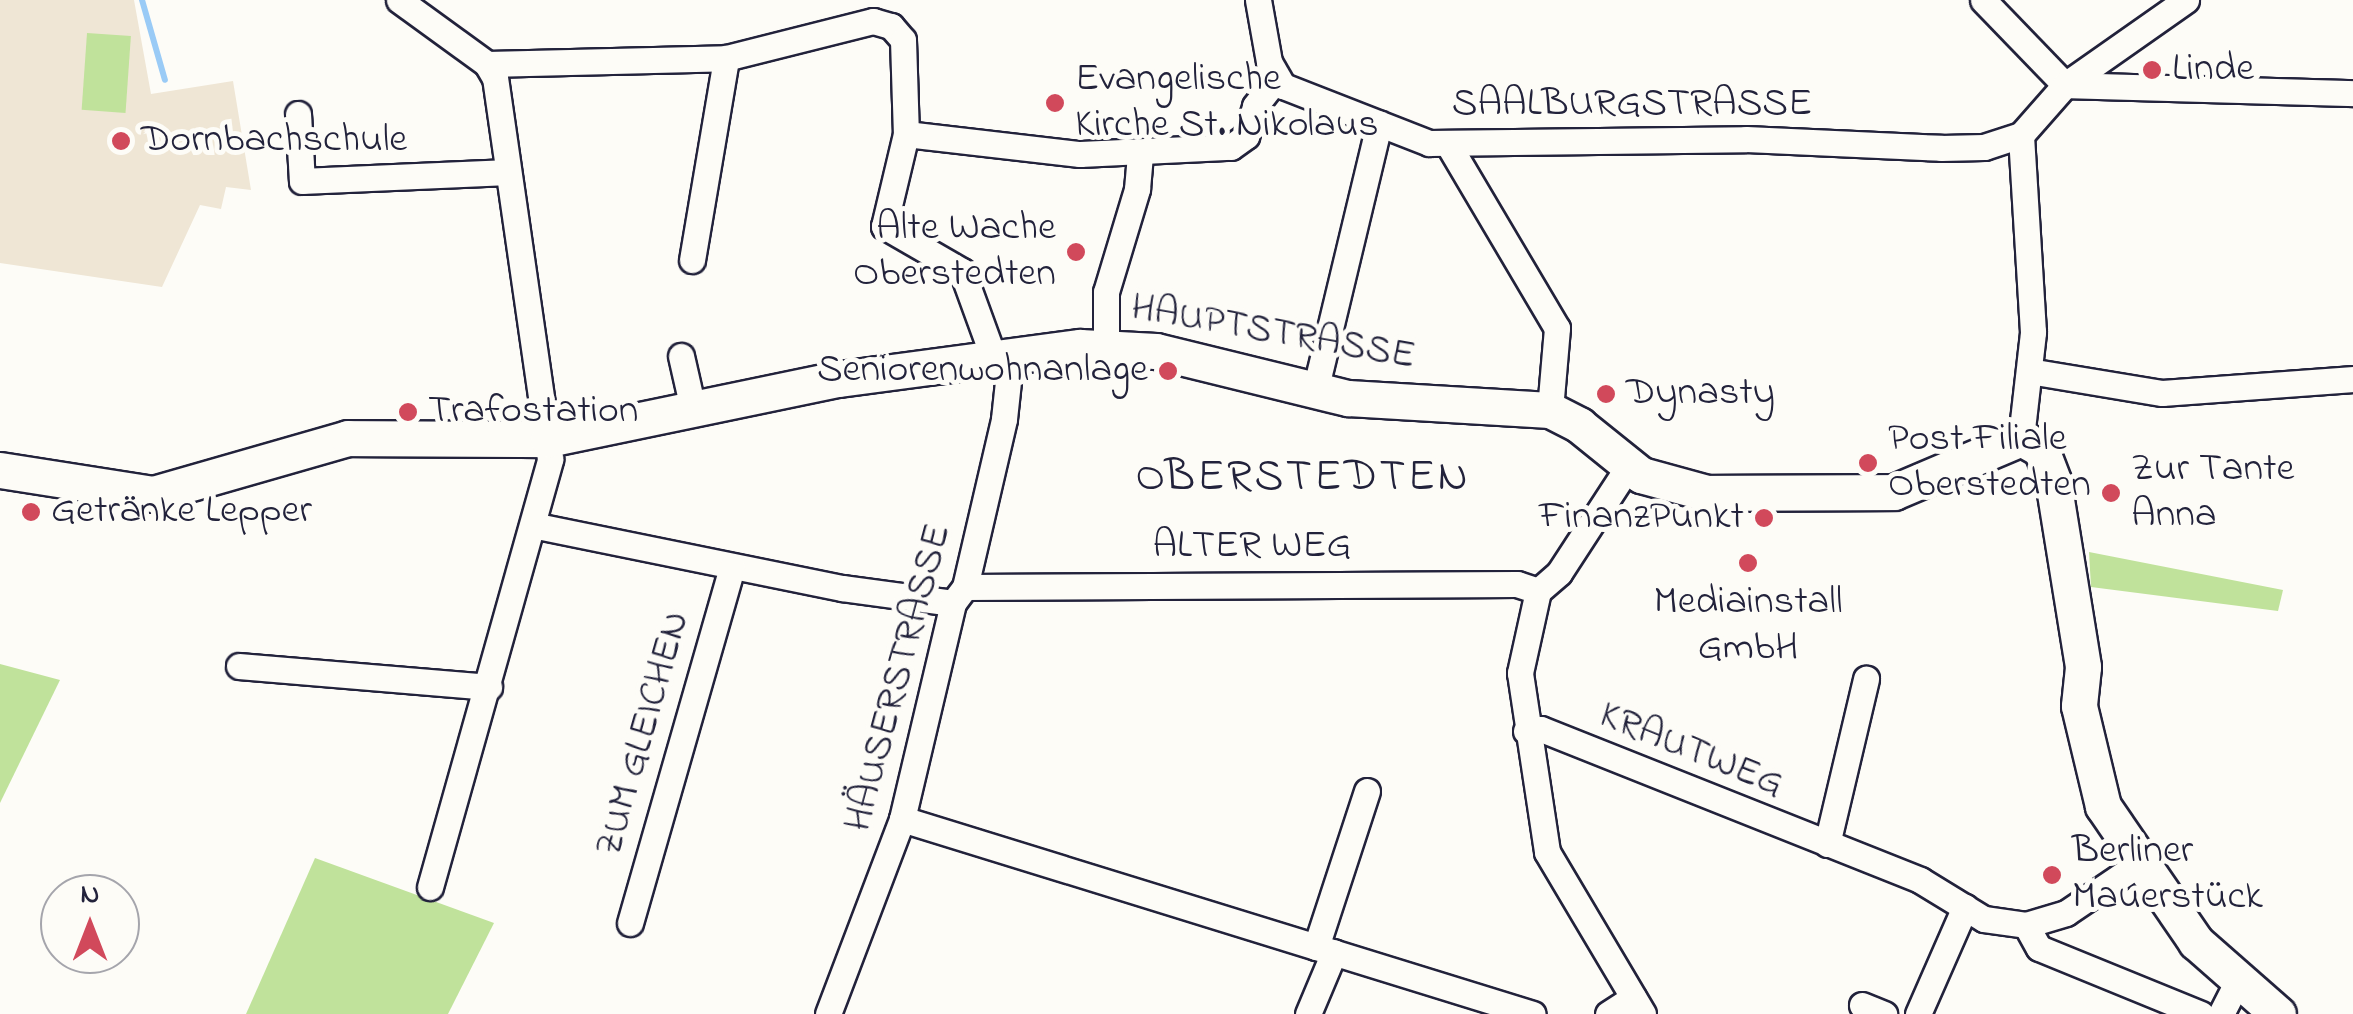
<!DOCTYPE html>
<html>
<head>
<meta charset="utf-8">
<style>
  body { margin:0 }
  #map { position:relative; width:2353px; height:1014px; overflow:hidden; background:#fdfcf7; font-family:"Indie Flower",sans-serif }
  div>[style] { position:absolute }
  .built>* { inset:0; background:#efe6d5 }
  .green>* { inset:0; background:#c0e29b; transform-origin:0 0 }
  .stream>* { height:6px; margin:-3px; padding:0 3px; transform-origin:3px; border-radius:3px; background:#9acbf6 }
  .roads { filter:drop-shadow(2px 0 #22223b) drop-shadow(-2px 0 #22223b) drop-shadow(0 2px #22223b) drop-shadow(0 -2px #22223b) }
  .street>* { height:25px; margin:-12.5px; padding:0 12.5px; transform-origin:12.5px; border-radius:12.5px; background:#fdfcf7 }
  .secondary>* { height:35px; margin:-17.5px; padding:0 17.5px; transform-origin:17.5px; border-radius:17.5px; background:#fdfcf7 }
  .dots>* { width:28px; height:28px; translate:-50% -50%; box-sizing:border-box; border:5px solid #fdfcf7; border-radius:50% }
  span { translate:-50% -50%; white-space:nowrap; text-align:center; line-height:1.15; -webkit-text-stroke:10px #fdfcf7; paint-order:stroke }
  .poi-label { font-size:40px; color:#22223b }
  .left { translate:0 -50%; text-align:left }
  .right { translate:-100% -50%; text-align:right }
  .street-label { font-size:40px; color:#22223b }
  .quarter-label { font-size:45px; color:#22223b; letter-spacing:2.5px }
  .north { position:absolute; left:40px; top:874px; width:100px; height:100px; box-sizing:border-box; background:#fdfcf7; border:2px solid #a5a5ac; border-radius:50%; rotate:0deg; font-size:28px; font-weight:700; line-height:40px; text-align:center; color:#22223b }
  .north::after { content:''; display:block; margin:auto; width:35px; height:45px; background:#d1495b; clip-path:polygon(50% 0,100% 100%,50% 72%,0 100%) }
</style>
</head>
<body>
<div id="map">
  <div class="built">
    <i style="clip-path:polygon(0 0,134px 0,151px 94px,233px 81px,251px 190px,226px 187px,221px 209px,200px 205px,162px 287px,0 263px)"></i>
  </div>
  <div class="green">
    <i style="left:87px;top:33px;width:44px;height:77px;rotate:4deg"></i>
    <i style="clip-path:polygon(2089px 552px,2283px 590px,2278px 611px,2091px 587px)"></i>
    <i style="clip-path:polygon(0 664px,60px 680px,0 803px)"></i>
    <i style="clip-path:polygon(315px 858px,494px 923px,448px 1014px,246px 1014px)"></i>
  </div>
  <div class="stream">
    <i style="left:142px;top:0;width:83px;rotate:74deg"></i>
  </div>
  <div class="roads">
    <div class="street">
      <i style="left:399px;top:0;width:109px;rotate:36deg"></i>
      <i style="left:1258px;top:0;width:63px;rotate:79.9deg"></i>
      <i style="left:1269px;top:62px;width:28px;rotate:60deg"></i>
      <i style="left:1283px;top:86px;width:157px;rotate:21.3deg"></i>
      <i style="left:1429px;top:143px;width:317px;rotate:-0.7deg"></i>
      <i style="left:1746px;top:139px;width:195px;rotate:2.6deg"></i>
      <i style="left:1941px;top:148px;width:43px;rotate:-1.3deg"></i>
      <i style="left:1984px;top:147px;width:39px;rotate:-18deg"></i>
      <i style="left:1983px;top:0;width:118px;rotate:46deg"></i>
      <i style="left:2065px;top:85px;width:288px;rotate:1.6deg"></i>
      <i style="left:298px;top:114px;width:67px;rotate:86.6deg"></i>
      <i style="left:302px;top:181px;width:206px;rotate:-2.5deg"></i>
      <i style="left:906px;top:134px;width:95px;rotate:103.4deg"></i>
      <i style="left:884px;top:226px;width:90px;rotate:30deg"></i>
      <i style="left:962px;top:271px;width:90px;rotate:70deg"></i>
      <i style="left:1448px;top:144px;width:214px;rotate:59.4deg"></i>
      <i style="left:1557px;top:328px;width:82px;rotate:94.9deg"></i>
      <i style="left:692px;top:260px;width:205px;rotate:-80.4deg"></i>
      <i style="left:1106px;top:347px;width:55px;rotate:-90deg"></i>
      <i style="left:1106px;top:292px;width:108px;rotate:-73.2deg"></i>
      <i style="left:1137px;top:189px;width:35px;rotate:-85deg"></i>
      <i style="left:681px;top:356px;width:54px;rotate:77.2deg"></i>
      <i style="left:2029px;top:371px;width:135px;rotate:9.4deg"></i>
      <i style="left:2162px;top:393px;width:192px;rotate:-4.2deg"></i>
      <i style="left:1315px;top:391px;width:275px;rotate:-76.5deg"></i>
      <i style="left:2021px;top:438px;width:107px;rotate:-83.5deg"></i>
      <i style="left:2033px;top:332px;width:197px;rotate:-93.5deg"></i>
      <i style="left:2021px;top:135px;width:67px;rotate:-48.7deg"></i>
      <i style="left:2065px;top:85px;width:148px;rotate:-35.1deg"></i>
      <i style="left:1628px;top:467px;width:126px;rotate:123.1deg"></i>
      <i style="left:1559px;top:573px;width:28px;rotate:139deg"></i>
      <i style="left:1538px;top:591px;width:84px;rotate:102.4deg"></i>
      <i style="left:1520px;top:673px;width:181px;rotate:81.4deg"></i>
      <i style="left:1547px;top:852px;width:188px;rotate:59.3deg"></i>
      <i style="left:537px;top:526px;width:311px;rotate:11.5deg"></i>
      <i style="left:842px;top:588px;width:112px;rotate:7.7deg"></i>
      <i style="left:965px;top:587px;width:552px;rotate:-0.31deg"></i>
      <i style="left:1517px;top:584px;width:22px;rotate:18deg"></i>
      <i style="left:239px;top:666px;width:251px;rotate:4.8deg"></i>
      <i style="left:1526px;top:731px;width:15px;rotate:-8deg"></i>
      <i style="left:1541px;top:729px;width:408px;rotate:21.7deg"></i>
      <i style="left:1920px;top:880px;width:75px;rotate:31.4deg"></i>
      <i style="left:1984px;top:919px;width:42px;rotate:8.1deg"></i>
      <i style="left:2026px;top:925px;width:26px;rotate:61deg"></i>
      <i style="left:2039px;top:948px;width:175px;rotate:22.2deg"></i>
      <i style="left:902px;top:819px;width:660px;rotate:17.17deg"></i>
      <i style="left:1827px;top:844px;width:170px;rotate:-76.7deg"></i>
      <i style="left:430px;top:887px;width:445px;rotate:-74.3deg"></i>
      <i style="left:550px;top:459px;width:385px;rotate:-98.2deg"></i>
      <i style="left:495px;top:78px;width:16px;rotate:-120deg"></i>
      <i style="left:487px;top:64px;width:239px;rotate:-1.4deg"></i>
      <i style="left:726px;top:58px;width:152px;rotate:-14.1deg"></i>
      <i style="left:873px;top:21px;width:19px;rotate:16deg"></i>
      <i style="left:891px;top:26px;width:18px;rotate:49deg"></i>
      <i style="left:903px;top:40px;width:94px;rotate:88.2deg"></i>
      <i style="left:906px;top:134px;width:175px;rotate:6.6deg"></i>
      <i style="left:1080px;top:154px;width:151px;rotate:-2.7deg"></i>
      <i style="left:1231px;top:147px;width:19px;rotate:-36deg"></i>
      <i style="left:1246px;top:136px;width:31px;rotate:-73deg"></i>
      <i style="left:1255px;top:106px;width:34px;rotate:-52deg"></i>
      <i style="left:630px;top:923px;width:370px;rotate:-74deg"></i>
      <i style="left:2026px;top:925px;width:42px;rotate:-16.7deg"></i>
      <i style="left:2066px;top:913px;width:89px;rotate:-34deg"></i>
      <i style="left:1316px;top:947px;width:164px;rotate:-71.9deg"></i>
      <i style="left:1862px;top:1005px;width:24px;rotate:22deg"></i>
      <i style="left:828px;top:1014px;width:209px;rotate:-69.2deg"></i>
      <i style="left:902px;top:819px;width:222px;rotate:-76.7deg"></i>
      <i style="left:953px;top:603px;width:20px;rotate:-53deg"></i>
      <i style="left:965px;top:587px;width:172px;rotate:-76.9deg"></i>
      <i style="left:1004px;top:419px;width:66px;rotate:-83.9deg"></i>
      <i style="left:1308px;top:1014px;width:67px;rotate:-67.2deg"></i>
      <i style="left:1608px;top:1014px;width:30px;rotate:-33deg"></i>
      <i style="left:1918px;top:1014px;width:117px;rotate:-66.3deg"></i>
      <i style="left:2221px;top:1014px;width:36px;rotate:-63deg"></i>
    </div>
    <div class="secondary">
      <i style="left:0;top:470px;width:155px;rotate:8.9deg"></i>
      <i style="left:153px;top:494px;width:203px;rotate:-16deg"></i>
      <i style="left:348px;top:438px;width:200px;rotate:0.3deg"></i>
      <i style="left:548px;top:439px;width:297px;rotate:-11.7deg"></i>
      <i style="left:839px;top:379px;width:243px;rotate:-7.6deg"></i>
      <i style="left:1080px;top:347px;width:76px;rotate:3deg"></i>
      <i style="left:1156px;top:351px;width:198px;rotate:13.8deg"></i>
      <i style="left:1348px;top:398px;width:202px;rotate:3.4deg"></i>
      <i style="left:1550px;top:410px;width:33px;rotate:27deg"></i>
      <i style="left:1579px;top:425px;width:80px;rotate:38.9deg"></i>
      <i style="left:1641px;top:475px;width:68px;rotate:15.3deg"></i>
      <i style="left:1707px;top:493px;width:187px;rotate:-0.3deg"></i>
      <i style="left:1894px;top:492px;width:138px;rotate:-23deg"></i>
      <i style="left:2021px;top:438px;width:23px;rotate:29deg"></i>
      <i style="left:2041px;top:449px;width:34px;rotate:69deg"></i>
      <i style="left:2053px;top:481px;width:188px;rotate:80.8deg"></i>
      <i style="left:2083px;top:667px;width:39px;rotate:96deg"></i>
      <i style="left:2079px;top:706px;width:103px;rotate:76.5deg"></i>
      <i style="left:2103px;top:806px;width:165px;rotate:55.6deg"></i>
      <i style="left:2196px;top:942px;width:109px;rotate:41.3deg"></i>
    </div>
  </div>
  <div class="dots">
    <i style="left:2152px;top:70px;background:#d1495b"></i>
    <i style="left:1055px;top:103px;background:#d1495b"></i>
    <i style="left:121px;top:141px;background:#d1495b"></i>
    <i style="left:1076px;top:252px;background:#d1495b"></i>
    <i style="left:1168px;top:371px;background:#d1495b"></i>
    <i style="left:1606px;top:394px;background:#d1495b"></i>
    <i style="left:408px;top:412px;background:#d1495b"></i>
    <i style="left:1868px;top:463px;background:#d1495b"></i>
    <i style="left:2111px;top:493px;background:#d1495b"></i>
    <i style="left:31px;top:512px;background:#d1495b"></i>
    <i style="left:1764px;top:518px;background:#d1495b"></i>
    <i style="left:1748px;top:563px;background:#d1495b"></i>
    <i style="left:2052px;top:875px;background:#d1495b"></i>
  </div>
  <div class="poi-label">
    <span class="left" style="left:2172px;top:70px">Linde</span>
    <span class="left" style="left:1075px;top:103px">Evangelische<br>Kirche St. Nikolaus</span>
    <span class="left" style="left:141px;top:141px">Dornbachschule</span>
    <span class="right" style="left:1056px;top:252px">Alte Wache<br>Oberstedten</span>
    <span class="right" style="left:1148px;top:371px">Seniorenwohnanlage</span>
    <span class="left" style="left:1626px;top:394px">Dynasty</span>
    <span class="left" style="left:428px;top:412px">Trafostation</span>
    <span class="left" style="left:1888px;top:463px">Post Filiale<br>Oberstedten</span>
    <span class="left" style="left:2131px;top:493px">Zur Tante<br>Anna</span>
    <span class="left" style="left:51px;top:512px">Getränke Lepper</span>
    <span class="right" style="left:1744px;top:518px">FinanzPunkt</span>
    <span style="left:1748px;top:626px">Mediainstall<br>GmbH</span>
    <span class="left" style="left:2072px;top:875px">Berliner<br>Mauerstück</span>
  </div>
  <div class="street-label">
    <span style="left:1632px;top:105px">SAALBURGSTRASSE</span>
    <span style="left:1273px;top:333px;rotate:10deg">HAUPTSTRASSE</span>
    <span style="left:1252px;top:547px">ALTER WEG</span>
    <span style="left:899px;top:678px;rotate:-75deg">HÄUSERSTRASSE</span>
    <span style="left:644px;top:734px;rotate:-74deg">ZUM GLEICHEN</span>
    <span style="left:1691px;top:751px;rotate:22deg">KRAUTWEG</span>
  </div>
  <div class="quarter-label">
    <span style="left:1303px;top:479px">OBERSTEDTEN</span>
  </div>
  <div class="north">N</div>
</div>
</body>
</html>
